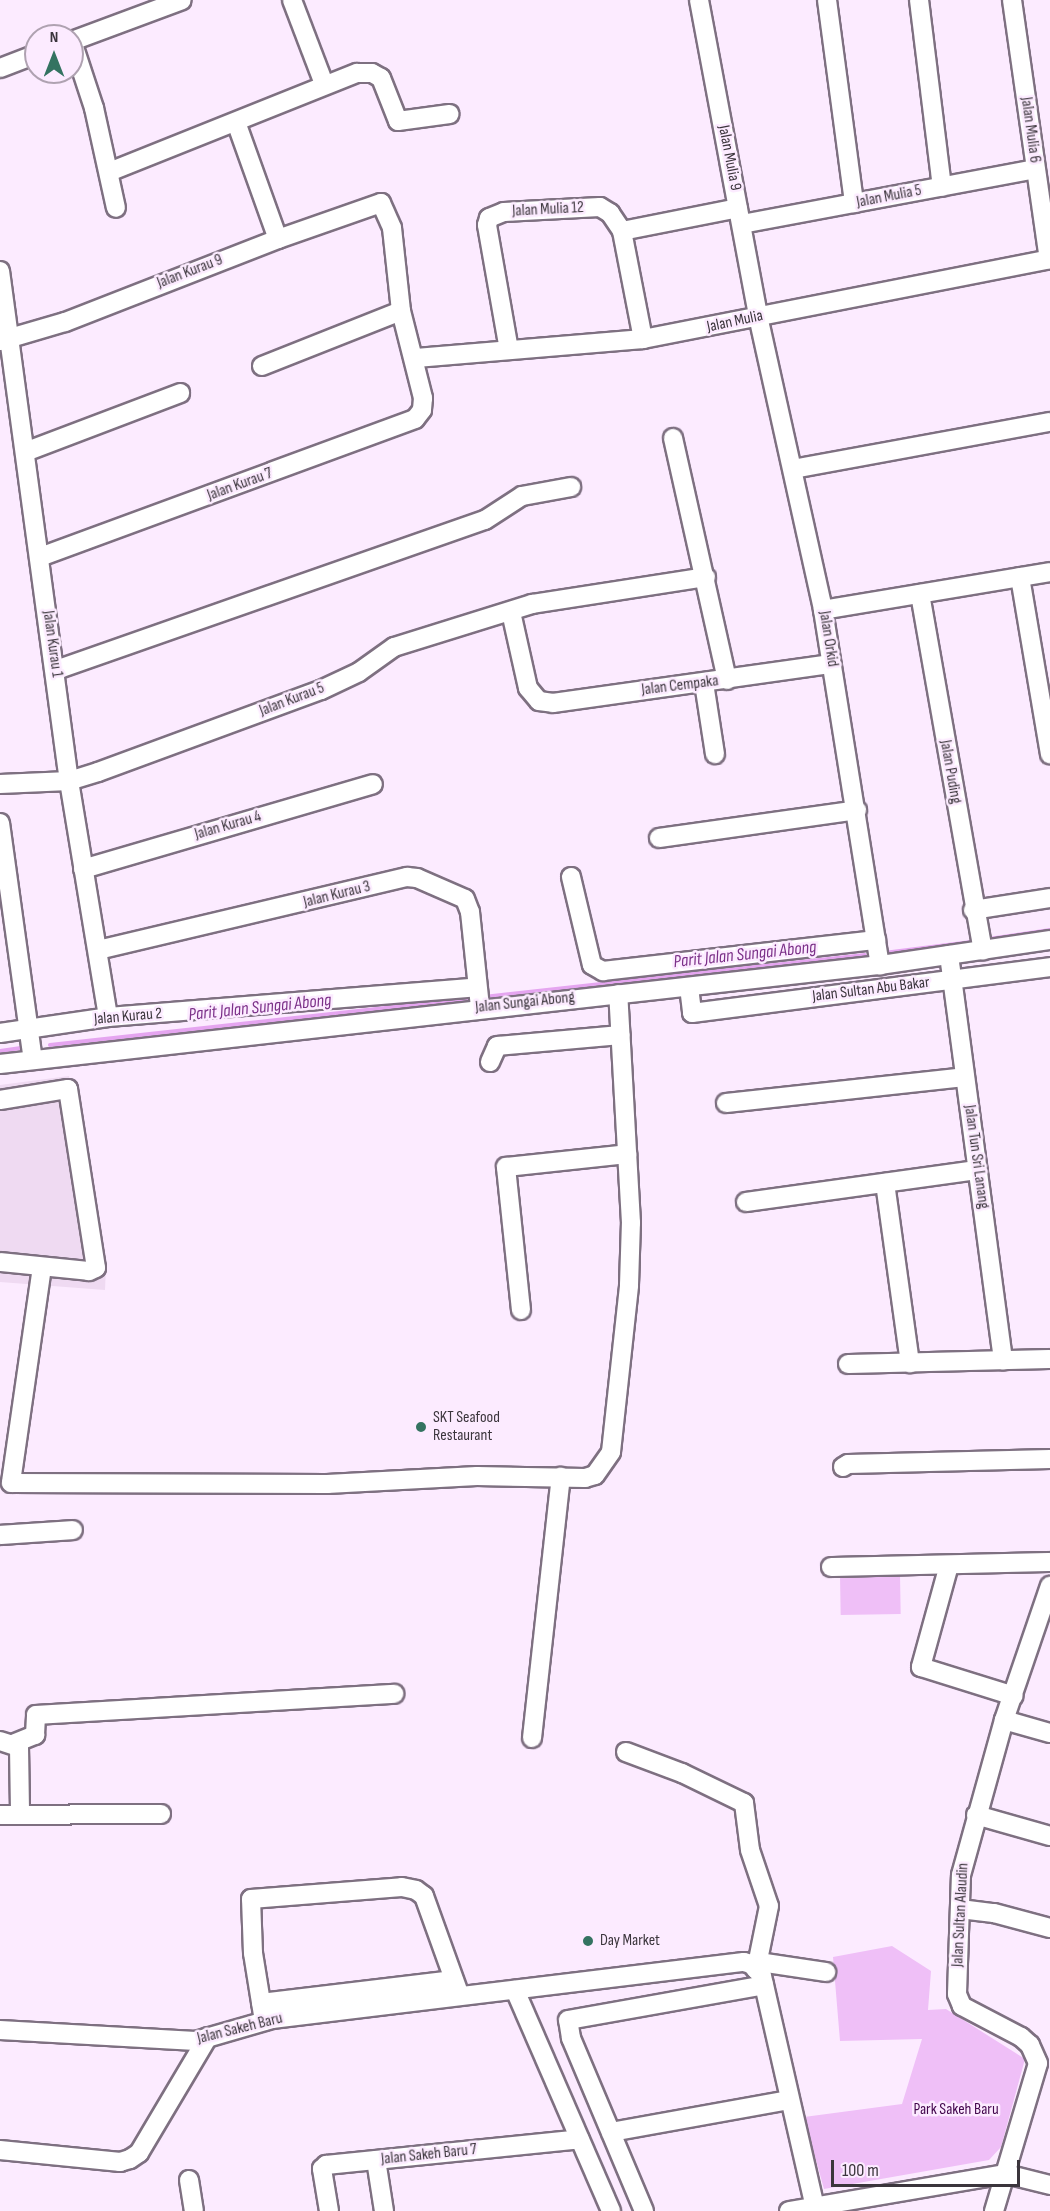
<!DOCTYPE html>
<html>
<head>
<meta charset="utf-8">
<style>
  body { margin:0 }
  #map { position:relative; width:1050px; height:2211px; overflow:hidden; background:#fcebff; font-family:"Sofia Sans Condensed",sans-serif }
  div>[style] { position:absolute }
  .built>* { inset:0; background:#efdaf2 }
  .green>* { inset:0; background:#efbff7; transform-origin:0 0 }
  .stream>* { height:4px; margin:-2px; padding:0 2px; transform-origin:2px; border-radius:2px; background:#e5a5f0 }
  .roads { filter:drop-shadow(2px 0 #7e7081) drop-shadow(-2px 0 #7e7081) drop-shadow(0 2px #7e7081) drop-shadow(0 -2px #7e7081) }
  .minor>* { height:18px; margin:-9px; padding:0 9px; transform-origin:9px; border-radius:9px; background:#fff }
  .dots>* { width:16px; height:16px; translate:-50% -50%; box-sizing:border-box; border:3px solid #fcebff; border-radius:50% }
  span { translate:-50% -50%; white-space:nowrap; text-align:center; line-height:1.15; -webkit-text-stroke:5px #fcebff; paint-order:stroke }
  .street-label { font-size:16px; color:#3b353c }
  .poi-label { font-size:16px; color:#3b353c }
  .left { translate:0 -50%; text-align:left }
  .park-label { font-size:16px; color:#43074d }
  .water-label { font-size:18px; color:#7b3088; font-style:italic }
  .north { position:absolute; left:24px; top:24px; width:60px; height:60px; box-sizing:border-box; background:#fcebff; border:2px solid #afa2b1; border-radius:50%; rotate:0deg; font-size:16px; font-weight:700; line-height:24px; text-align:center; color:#3b353c }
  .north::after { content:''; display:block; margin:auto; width:21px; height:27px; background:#347361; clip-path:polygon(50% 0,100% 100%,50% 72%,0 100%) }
  .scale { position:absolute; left:831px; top:2160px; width:189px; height:27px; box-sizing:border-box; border:3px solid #3b353c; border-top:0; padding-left:8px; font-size:18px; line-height:21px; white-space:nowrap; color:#3b353c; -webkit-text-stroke:4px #fcebff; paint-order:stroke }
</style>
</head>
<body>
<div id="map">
  <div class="built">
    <i style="clip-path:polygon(69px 1076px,106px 1266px,105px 1290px,0 1282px,0 1085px)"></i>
  </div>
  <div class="green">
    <i style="left:900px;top:1575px;width:39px;height:60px;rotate:89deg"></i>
    <i style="clip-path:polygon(892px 1946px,931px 1971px,928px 2010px,946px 2009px,1025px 2059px,1001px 2147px,989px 2160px,824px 2189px,804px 2117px,902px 2104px,922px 2039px,840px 2041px,833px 1957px)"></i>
  </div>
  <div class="stream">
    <i style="left:989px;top:939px;width:62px;rotate:-8.4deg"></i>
    <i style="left:884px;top:953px;width:88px;rotate:-7.2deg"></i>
    <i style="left:484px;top:997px;width:383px;rotate:-6.3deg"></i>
    <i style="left:50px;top:1045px;width:426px;rotate:-6.3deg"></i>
    <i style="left:0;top:1051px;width:21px;rotate:-8deg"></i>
  </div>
  <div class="roads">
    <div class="minor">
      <i style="left:292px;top:0;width:90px;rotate:69.1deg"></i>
      <i style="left:699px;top:0;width:321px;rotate:79.4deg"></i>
      <i style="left:758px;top:316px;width:301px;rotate:77.5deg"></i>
      <i style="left:823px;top:610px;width:360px;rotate:80.9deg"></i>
      <i style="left:827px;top:0;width:205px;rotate:82.4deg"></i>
      <i style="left:919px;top:0;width:188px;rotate:83deg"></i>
      <i style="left:1012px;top:0;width:262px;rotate:81.9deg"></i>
      <i style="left:72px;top:41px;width:71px;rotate:71.8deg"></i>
      <i style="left:94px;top:108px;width:102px;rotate:77.6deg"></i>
      <i style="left:72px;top:41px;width:117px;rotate:-20.4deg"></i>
      <i style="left:0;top:68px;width:39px;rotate:-21deg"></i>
      <i style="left:236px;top:122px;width:124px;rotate:70.3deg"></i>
      <i style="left:109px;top:172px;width:267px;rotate:-21.8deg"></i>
      <i style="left:357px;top:73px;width:15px"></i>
      <i style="left:372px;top:73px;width:10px;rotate:29deg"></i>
      <i style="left:381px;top:78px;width:46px;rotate:68.4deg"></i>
      <i style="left:398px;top:121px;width:52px;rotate:-7.7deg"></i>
      <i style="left:742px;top:224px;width:298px;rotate:-10.6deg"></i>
      <i style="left:622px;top:231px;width:118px;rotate:-11.2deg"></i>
      <i style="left:0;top:271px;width:515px;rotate:82.3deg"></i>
      <i style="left:69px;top:781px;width:239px;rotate:80.6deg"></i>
      <i style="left:0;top:341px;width:68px;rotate:-16.3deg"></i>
      <i style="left:65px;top:322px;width:229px;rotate:-21.3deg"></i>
      <i style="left:278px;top:239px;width:109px;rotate:-19.3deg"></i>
      <i style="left:381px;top:203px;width:27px;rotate:66deg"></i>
      <i style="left:392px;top:228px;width:83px;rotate:83.8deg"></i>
      <i style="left:401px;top:311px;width:90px;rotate:75.8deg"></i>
      <i style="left:423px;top:398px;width:12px;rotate:95deg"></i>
      <i style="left:422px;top:410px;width:11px;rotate:128deg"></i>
      <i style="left:415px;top:419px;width:400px;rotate:159.8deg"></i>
      <i style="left:509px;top:350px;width:127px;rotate:-100deg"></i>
      <i style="left:487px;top:225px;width:7px;rotate:-74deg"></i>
      <i style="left:489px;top:218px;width:16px;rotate:-22deg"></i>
      <i style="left:504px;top:212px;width:96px;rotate:-3deg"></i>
      <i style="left:600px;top:207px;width:12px;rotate:31deg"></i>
      <i style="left:610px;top:213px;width:22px;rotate:56deg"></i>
      <i style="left:622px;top:231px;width:110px;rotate:79deg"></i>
      <i style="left:416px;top:358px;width:228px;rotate:-4.8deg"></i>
      <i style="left:643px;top:339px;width:415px;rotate:-11.1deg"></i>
      <i style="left:262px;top:366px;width:149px;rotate:-21.6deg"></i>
      <i style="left:673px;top:438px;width:248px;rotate:77.4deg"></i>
      <i style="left:25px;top:452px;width:166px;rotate:-20.8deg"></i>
      <i style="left:793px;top:469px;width:261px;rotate:-10.4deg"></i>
      <i style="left:1020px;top:577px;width:180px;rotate:80.4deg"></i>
      <i style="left:920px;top:594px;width:362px;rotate:80deg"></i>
      <i style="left:823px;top:610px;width:230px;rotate:-9.5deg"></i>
      <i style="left:511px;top:612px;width:78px;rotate:77.4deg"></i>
      <i style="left:528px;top:688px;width:17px;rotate:50deg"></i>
      <i style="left:539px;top:701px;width:14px;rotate:8deg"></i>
      <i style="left:553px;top:703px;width:281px;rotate:-8deg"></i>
      <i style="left:56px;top:670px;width:454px;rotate:-19.3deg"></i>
      <i style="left:485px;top:520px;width:44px;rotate:-33deg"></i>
      <i style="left:522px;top:496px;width:50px;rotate:-10.4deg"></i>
      <i style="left:704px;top:683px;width:72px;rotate:81.2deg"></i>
      <i style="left:0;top:784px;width:69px;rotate:-2.5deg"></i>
      <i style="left:69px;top:781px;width:30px;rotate:-17deg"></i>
      <i style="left:98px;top:772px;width:238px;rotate:-20.2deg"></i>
      <i style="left:321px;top:690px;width:42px;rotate:-25.3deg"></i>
      <i style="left:359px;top:672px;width:43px;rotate:-35.5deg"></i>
      <i style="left:394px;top:647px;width:145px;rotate:-17.3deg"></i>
      <i style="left:532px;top:604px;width:176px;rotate:-8.8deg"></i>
      <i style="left:0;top:823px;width:239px;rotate:82.1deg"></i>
      <i style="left:659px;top:838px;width:200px;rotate:-8deg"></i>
      <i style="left:83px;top:869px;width:302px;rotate:-16.3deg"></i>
      <i style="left:571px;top:877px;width:90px;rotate:76.6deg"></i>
      <i style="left:592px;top:965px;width:13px;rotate:29deg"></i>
      <i style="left:603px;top:971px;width:275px;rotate:-6.5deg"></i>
      <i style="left:973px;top:910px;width:78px;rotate:-8.9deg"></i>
      <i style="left:98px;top:950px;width:318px;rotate:-13.3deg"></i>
      <i style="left:407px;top:877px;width:10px;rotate:6deg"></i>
      <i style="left:417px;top:878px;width:52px;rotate:23.6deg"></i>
      <i style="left:465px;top:899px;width:14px;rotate:69deg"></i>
      <i style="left:470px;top:912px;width:96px;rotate:84deg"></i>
      <i style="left:949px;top:955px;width:409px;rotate:82.4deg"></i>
      <i style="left:689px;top:987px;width:26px;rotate:83deg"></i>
      <i style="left:692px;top:1013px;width:361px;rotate:-7.3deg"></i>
      <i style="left:0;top:1033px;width:109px;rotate:-8.4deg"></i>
      <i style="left:108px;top:1017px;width:370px;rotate:-4.6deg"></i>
      <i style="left:490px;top:1062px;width:17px;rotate:-66deg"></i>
      <i style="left:497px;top:1046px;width:124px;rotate:-5.1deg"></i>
      <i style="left:0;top:1064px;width:886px;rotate:-6.42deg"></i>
      <i style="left:880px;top:965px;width:172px;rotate:-8.4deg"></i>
      <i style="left:0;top:1100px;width:69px;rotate:-9.2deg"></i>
      <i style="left:68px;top:1089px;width:181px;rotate:81.1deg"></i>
      <i style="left:96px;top:1268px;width:8px;rotate:157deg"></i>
      <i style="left:89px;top:1271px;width:89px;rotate:-174.2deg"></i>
      <i style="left:726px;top:1103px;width:240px;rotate:-6.2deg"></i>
      <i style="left:885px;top:1183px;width:182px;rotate:82.1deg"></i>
      <i style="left:746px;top:1202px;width:233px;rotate:-7.9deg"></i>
      <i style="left:42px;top:1267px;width:218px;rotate:98.2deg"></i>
      <i style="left:11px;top:1483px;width:316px;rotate:0.2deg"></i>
      <i style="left:327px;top:1484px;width:150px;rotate:-3.1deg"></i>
      <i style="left:477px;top:1476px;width:108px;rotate:1.1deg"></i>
      <i style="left:585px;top:1478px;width:10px;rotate:-17deg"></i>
      <i style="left:595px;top:1475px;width:28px;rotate:-55deg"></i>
      <i style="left:611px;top:1452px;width:168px;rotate:-83.8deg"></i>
      <i style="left:629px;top:1285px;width:62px;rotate:-88.2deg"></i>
      <i style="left:631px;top:1223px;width:229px;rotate:-93.2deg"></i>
      <i style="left:521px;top:1310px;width:144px;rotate:-96deg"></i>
      <i style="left:506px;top:1167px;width:122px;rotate:-6.1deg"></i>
      <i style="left:848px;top:1364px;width:202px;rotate:-1.4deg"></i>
      <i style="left:843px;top:1467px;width:6px;rotate:-31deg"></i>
      <i style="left:848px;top:1464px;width:202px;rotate:-1.4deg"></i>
      <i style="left:0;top:1535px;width:73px;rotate:-3.9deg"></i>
      <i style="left:949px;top:1565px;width:106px;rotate:105.4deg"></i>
      <i style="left:921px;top:1667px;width:97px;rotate:17.3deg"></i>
      <i style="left:831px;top:1567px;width:219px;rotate:-1.3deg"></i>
      <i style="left:1004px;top:1720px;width:48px;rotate:15.8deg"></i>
      <i style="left:532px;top:1738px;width:263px;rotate:-83.7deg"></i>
      <i style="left:0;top:1741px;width:20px;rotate:18deg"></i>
      <i style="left:19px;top:1747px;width:67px;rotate:89.1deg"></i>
      <i style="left:15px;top:1743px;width:22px;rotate:-22deg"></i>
      <i style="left:35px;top:1735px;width:20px;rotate:-87deg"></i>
      <i style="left:36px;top:1715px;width:359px;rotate:-3.4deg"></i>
      <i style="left:626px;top:1752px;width:60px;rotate:20.6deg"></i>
      <i style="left:682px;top:1773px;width:69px;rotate:25.8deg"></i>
      <i style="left:744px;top:1803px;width:47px;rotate:82.7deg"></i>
      <i style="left:750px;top:1850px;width:59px;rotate:71.3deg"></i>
      <i style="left:769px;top:1906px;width:65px;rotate:101.5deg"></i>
      <i style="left:0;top:1815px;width:161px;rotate:-0.4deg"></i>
      <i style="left:976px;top:1815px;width:77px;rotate:15.8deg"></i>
      <i style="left:960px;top:1909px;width:34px;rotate:7deg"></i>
      <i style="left:994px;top:1913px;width:58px;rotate:15deg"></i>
      <i style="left:759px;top:1962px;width:68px;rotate:8.5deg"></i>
      <i style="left:515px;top:1990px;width:241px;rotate:66.5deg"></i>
      <i style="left:261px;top:2003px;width:194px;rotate:-6.8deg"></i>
      <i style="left:264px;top:2021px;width:69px;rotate:-99.2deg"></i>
      <i style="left:253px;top:1953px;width:54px;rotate:-92.1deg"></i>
      <i style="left:251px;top:1899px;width:151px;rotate:-4.5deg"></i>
      <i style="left:402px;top:1887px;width:14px;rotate:12deg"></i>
      <i style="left:416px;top:1890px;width:10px;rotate:37deg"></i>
      <i style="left:424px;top:1896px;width:106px;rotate:70.2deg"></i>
      <i style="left:0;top:2030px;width:196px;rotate:3.2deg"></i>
      <i style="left:196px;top:2041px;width:79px;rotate:-16.1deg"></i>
      <i style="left:272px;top:2019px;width:475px;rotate:-6.9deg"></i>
      <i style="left:744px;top:1962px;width:7px;rotate:16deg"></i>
      <i style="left:751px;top:1964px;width:16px;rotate:47deg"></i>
      <i style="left:762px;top:1976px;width:241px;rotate:77.1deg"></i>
      <i style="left:611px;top:2132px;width:181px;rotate:-10.2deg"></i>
      <i style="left:0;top:2150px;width:121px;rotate:5.7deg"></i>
      <i style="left:120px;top:2162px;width:10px;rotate:-17deg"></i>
      <i style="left:130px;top:2159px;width:11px;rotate:-34deg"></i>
      <i style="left:139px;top:2153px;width:135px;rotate:-59.3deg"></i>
      <i style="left:376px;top:2160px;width:52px;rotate:81.1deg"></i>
      <i style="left:189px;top:2180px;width:31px;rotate:81deg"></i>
      <i style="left:329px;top:2211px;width:43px;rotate:-99.5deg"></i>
      <i style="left:322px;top:2169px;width:6px;rotate:-45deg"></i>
      <i style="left:326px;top:2165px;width:255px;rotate:-5.8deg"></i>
      <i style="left:644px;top:2211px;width:188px;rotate:-112.9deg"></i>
      <i style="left:571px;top:2038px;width:18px;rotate:-99deg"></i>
      <i style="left:568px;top:2020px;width:199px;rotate:-10.1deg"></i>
      <i style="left:789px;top:2211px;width:220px;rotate:-9.7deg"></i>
      <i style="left:1006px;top:2174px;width:45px;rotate:14deg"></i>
      <i style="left:994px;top:2211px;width:154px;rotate:-73.4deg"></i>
      <i style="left:1038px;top:2063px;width:20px;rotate:-114deg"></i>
      <i style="left:1030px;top:2045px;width:12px;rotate:-138deg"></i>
      <i style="left:1021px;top:2037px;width:67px;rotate:-152.3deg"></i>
      <i style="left:962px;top:2006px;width:13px;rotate:-113deg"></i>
      <i style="left:957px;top:1994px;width:119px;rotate:-88.1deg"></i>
      <i style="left:961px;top:1875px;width:161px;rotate:-74.5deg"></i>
      <i style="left:1004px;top:1720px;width:142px;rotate:-71.1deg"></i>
    </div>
  </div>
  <div class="dots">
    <i style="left:421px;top:1427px;background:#347361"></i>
    <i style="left:588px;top:1941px;background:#347361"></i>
  </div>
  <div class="street-label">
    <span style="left:1030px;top:130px;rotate:82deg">Jalan Mulia 6</span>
    <span style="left:729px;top:158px;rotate:79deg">Jalan Mulia 9</span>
    <span style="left:889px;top:197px;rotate:-11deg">Jalan Mulia 5</span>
    <span style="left:548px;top:210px;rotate:-3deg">Jalan Mulia 12</span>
    <span style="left:190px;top:272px;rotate:-21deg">Jalan Kurau 9</span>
    <span style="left:735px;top:322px;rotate:-12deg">Jalan Mulia</span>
    <span style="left:240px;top:485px;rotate:-20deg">Jalan Kurau 7</span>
    <span style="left:828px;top:639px;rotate:81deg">Jalan Orkid</span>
    <span style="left:52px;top:644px;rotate:82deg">Jalan Kurau 1</span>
    <span style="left:680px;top:686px;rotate:-7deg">Jalan Cempaka</span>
    <span style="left:292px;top:700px;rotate:-21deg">Jalan Kurau 5</span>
    <span style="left:950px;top:772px;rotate:80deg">Jalan Puding</span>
    <span style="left:228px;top:826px;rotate:-16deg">Jalan Kurau 4</span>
    <span style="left:337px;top:895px;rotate:-14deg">Jalan Kurau 3</span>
    <span style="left:871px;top:990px;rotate:-7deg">Jalan Sultan Abu Bakar</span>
    <span style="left:525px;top:1003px;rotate:-6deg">Jalan Sungai Abong</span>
    <span style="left:128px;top:1017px;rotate:-5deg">Jalan Kurau 2</span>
    <span style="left:976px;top:1157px;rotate:82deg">Jalan Tun Sri Lanang</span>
    <span style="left:961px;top:1915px;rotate:-87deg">Jalan Sultan Alaudin</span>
    <span style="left:240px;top:2029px;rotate:-14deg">Jalan Sakeh Baru</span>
    <span style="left:429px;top:2155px;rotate:-6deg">Jalan Sakeh Baru 7</span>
  </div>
  <div class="poi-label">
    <span class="left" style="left:433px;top:1427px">SKT Seafood<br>Restaurant</span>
    <span class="left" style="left:600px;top:1941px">Day Market</span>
  </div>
  <div class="park-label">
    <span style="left:956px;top:2110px">Park Sakeh Baru</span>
  </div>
  <div class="water-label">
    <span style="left:745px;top:955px;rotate:-6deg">Parit Jalan Sungai Abong</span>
    <span style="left:260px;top:1008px;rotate:-6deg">Parit Jalan Sungai Abong</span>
  </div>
  <div class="north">N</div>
  <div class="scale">100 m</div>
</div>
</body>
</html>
